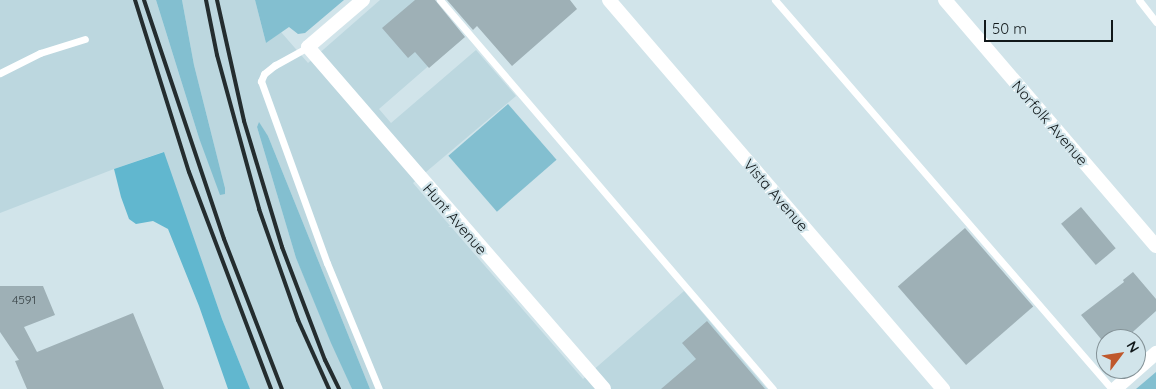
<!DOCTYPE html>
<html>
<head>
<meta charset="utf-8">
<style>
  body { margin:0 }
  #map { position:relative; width:1156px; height:389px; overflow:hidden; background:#d1e4ea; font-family:Quicksand,sans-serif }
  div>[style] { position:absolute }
  .built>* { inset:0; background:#bcd7df }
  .green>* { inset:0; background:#83bfd0; transform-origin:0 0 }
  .forest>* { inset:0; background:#61b7cf }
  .building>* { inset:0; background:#9eb0b6; transform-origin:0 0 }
  .service>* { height:7px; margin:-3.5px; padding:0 3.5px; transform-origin:3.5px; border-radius:3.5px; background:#fff }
  .minor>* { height:14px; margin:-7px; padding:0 7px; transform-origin:7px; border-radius:7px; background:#fff }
  .rail>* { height:4px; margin:-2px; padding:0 2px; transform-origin:2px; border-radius:2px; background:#242d2f }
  span { translate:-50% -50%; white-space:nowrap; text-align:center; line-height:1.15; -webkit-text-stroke:4.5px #d1e4ea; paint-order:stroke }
  .number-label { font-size:12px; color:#343e41 }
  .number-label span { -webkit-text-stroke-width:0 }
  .street-label { font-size:15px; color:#11181a }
  .north { position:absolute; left:1096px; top:329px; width:50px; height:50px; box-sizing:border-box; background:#d1e4ea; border:1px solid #849297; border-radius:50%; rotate:59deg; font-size:14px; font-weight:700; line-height:20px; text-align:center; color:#11181a }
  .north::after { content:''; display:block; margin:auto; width:18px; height:22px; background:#bf582c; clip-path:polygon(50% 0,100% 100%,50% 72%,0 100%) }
  .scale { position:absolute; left:984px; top:20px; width:129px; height:22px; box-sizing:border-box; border:2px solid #11181a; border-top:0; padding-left:6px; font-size:15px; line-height:18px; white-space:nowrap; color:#11181a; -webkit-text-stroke:4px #d1e4ea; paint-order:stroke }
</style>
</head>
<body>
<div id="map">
  <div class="built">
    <i style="clip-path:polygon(0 0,156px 0,199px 138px,225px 188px,194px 65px,182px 0,255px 0,266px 43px,281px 32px,308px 63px,380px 0,431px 0,463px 36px,379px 109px,391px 123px,476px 50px,516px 96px,413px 183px,583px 379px,684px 291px,767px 389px,370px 389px,268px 136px,259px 123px,257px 127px,296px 258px,352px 389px,250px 389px,222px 319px,163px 152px,114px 169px,0 213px)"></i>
  </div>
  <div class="green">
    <i style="clip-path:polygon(156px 0,182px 0,194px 65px,225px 188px,225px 194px,220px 195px,199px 138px)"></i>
    <i style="clip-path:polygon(255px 0,344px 0,305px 33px,298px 34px,289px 27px,266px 43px)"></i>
    <i style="left:508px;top:104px;width:74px;height:79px;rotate:49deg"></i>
    <i style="clip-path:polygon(259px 122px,268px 136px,370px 389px,352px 389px,331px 343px,296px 258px,257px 127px)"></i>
    <i style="clip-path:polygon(1156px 372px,1156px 389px,1136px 389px)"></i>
  </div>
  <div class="forest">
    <i style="clip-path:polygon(164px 152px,222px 319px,250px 389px,228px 389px,199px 306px,168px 229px,153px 221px,136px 224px,129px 219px,121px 197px,114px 169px)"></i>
  </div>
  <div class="building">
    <i style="clip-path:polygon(415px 0,435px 0,465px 37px,429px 68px,415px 52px,408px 58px,382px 28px)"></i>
    <i style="clip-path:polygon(447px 0,570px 0,577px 9px,512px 66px,477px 26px,473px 30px)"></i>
    <i style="left:1081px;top:207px;width:54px;height:26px;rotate:50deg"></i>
    <i style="left:965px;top:228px;width:104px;height:89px;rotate:49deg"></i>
    <i style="clip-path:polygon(1133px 272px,1156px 299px,1156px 311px,1125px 339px,1101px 339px,1081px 315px,1124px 282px,1123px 280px)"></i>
    <i style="clip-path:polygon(0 286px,43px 286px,55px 315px,24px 327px,37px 352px,133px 313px,164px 389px,27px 389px,15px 361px,19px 360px,0 332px)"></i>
    <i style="clip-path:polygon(707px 321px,765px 389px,661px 389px,696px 359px,682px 343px)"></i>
  </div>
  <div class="service">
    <i style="left:440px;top:0;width:512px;rotate:49.44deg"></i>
    <i style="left:775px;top:0;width:515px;rotate:49.1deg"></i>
    <i style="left:1139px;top:0;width:28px;rotate:52deg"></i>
    <i style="left:308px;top:47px;width:38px;rotate:151deg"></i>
    <i style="left:275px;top:65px;width:14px;rotate:141deg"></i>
    <i style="left:264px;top:74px;width:8px;rotate:113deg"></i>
    <i style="left:261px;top:81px;width:194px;rotate:70.1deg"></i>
    <i style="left:327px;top:263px;width:136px;rotate:67.6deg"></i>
    <i style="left:0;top:73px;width:45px;rotate:-26.6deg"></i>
    <i style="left:40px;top:53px;width:47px;rotate:-17.3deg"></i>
  </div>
  <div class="minor">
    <i style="left:363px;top:0;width:72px;rotate:139.5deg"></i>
    <i style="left:308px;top:47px;width:452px;rotate:49.1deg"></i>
    <i style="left:609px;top:0;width:513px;rotate:49.35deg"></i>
    <i style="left:945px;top:0;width:324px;rotate:49.4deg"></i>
    <i style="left:1115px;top:389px;width:55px;rotate:-41.3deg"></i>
  </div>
  <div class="rail">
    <i style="left:135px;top:0;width:180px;rotate:72.6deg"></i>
    <i style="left:189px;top:172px;width:232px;rotate:69.3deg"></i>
    <i style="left:144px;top:0;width:252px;rotate:71.5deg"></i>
    <i style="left:224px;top:239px;width:161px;rotate:68.9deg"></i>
    <i style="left:206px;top:0;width:56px;rotate:78.7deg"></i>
    <i style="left:217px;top:55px;width:160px;rotate:74.7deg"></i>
    <i style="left:259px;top:209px;width:118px;rotate:70.6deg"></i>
    <i style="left:298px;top:320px;width:76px;rotate:65.8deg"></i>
    <i style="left:217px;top:0;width:124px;rotate:77.4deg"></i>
    <i style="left:244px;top:121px;width:132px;rotate:73.2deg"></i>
    <i style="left:282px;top:247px;width:121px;rotate:69.2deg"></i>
    <i style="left:325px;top:360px;width:32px;rotate:64deg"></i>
  </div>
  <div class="number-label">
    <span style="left:24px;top:300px">4591</span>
  </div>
  <div class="street-label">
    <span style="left:1050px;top:123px;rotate:49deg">Norfolk Avenue</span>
    <span style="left:776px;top:195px;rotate:49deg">Vista Avenue</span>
    <span style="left:455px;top:219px;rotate:49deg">Hunt Avenue</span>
  </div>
  <div class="north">N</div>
  <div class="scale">50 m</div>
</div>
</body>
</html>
